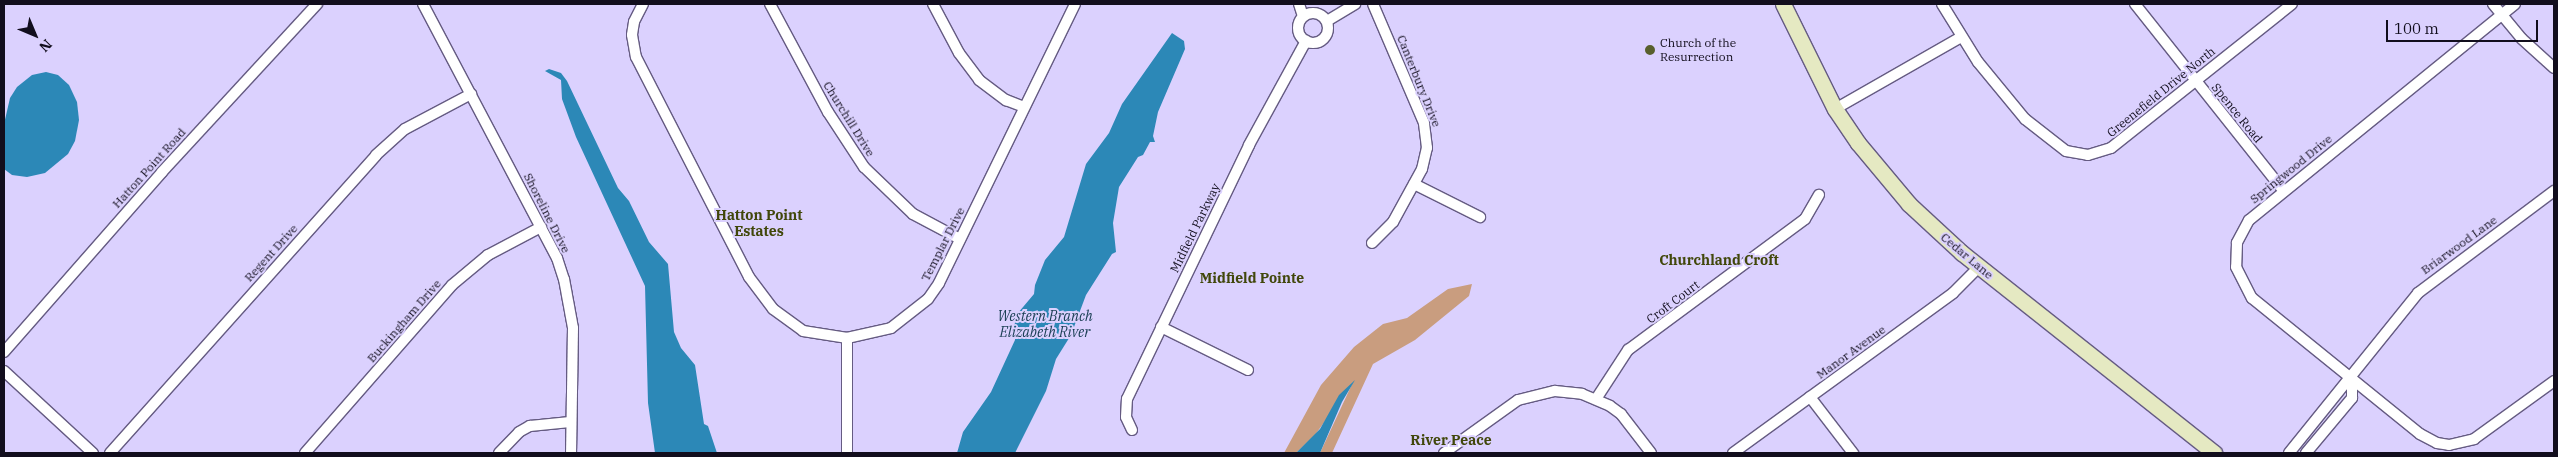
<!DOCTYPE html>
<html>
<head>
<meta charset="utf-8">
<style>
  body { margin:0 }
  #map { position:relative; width:2558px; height:457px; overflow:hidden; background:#dbd1fe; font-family:"IBM Plex Serif",serif }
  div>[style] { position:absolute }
  .green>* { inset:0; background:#c99d7f }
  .water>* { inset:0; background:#2c88b7 }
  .roads { filter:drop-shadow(1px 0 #655b82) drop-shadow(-1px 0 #655b82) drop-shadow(0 1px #655b82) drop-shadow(0 -1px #655b82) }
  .street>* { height:10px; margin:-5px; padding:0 5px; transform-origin:5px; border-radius:5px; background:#fff }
  .street>.ring { margin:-5px; padding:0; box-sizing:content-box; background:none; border:10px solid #fff; border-radius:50% }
  .secondary>* { height:15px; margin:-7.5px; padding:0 7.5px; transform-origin:7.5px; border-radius:7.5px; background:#e5e9c2 }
  .dots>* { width:14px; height:14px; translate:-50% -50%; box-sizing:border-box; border:2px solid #dbd1fe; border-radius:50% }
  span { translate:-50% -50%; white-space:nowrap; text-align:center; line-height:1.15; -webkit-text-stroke:4px #dbd1fe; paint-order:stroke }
  .poi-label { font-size:12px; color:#120e1d }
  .left { translate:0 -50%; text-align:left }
  .street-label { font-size:12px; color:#120e1d }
  .neighbourhood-label { font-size:14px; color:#41470a; font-weight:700 }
  .water-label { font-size:14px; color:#193e53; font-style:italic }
  .frame { position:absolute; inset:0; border:5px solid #120e1d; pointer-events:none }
  .north { position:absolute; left:10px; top:10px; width:50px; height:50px; -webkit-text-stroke:4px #dbd1fe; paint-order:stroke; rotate:135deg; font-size:14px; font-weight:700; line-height:20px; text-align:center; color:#120e1d }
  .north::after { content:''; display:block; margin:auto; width:18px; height:22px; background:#120e1d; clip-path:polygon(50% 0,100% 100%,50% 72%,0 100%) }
  .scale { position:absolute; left:2386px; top:20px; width:152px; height:22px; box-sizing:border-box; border:2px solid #120e1d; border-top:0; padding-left:6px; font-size:15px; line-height:18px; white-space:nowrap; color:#120e1d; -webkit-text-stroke:4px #dbd1fe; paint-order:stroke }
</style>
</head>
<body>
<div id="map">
  <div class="green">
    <i style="clip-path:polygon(1472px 284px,1469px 296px,1415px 340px,1373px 364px,1332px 453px,1320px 453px,1353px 382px,1315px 435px,1296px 453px,1284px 453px,1321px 385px,1354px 347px,1383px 324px,1407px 318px,1448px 289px)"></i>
  </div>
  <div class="water">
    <i style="clip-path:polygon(1172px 33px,1184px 41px,1185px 49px,1158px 112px,1153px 136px,1155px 142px,1150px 142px,1143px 155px,1138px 157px,1119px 187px,1113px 223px,1116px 252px,1112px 254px,1086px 295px,1071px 335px,1056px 359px,1046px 391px,1015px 453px,957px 453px,963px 432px,991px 392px,1015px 340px,1015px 336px,1011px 335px,1018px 313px,1034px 294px,1035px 285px,1045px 260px,1064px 237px,1086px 164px,1109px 133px,1122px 104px)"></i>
    <i style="clip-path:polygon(549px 69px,561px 73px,567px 81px,618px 188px,629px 201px,649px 242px,668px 264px,674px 332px,681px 348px,695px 365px,704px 424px,708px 426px,717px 453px,655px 453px,648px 403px,645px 286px,576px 137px,562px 99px,561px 80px,545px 71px)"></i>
    <i style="clip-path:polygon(46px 72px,58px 75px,69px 85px,77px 102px,79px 120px,75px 141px,68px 154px,45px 173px,27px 177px,12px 175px,4px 169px,4px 124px,10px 98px,17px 87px,32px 75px)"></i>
    <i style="clip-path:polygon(1355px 380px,1342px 402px,1320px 453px,1296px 453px,1320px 429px,1339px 395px)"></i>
  </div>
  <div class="roads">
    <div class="street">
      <i style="left:423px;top:4px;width:287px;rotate:62.2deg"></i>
      <i style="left:557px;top:258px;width:22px;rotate:72deg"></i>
      <i style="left:564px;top:279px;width:50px;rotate:79.6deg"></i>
      <i style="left:573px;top:328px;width:125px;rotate:90.9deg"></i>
      <i style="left:643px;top:4px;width:20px;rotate:117deg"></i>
      <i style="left:634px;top:22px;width:13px;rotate:99deg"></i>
      <i style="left:632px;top:35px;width:22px;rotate:80deg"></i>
      <i style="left:636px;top:57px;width:247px;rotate:62.8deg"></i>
      <i style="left:749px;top:277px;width:40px;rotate:53deg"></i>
      <i style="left:773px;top:309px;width:37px;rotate:36deg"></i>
      <i style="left:803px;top:331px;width:45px;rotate:9deg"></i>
      <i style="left:847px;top:338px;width:45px;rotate:-12.8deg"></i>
      <i style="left:891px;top:328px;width:47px;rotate:-38.1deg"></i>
      <i style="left:928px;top:299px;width:19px;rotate:-55deg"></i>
      <i style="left:939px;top:283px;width:310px;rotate:-64deg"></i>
      <i style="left:770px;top:4px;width:123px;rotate:61.8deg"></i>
      <i style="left:828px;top:112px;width:66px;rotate:56.8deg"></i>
      <i style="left:864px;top:167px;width:68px;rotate:43.8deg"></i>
      <i style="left:913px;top:214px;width:53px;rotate:28deg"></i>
      <i style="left:933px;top:4px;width:55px;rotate:62deg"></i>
      <i style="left:959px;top:53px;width:34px;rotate:53deg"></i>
      <i style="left:979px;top:80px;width:34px;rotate:37deg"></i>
      <i style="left:1006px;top:100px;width:19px;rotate:21deg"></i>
      <i style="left:1299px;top:4px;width:13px;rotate:72deg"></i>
      <i style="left:1942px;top:4px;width:68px;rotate:58.2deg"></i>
      <i style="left:1978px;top:62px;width:74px;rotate:50.5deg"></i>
      <i style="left:2025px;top:119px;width:52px;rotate:38deg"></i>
      <i style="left:2066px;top:151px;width:22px;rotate:10deg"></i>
      <i style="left:2088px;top:155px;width:24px;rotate:-17deg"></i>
      <i style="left:2111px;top:148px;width:231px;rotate:-38.5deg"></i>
      <i style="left:2135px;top:4px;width:239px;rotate:51.5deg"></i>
      <i style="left:2493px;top:4px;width:45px;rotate:50.4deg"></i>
      <i style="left:2522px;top:39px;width:43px;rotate:42.2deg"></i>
      <i style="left:2515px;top:4px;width:343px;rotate:140.9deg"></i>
      <i style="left:2249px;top:220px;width:26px;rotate:118deg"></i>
      <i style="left:2237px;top:243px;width:24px;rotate:92deg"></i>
      <i style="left:2236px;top:267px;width:35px;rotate:63deg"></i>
      <i style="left:2252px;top:298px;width:216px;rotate:39deg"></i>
      <i style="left:2420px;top:434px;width:19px;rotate:28deg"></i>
      <i style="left:2437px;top:443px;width:12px;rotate:9deg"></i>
      <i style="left:2449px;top:445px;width:26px;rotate:-13deg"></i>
      <i style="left:2474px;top:439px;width:99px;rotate:-35.9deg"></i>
      <i class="ring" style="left:1298px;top:13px;width:20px;height:20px"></i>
      <i style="left:1327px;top:21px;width:33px;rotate:-31deg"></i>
      <i style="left:1835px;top:109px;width:145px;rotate:-29.7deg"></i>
      <i style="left:1414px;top:184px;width:74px;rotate:26.6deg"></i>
      <i style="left:1372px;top:243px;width:30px;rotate:-45deg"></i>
      <i style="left:1393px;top:222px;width:60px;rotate:-61.3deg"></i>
      <i style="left:1422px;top:169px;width:22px;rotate:-77deg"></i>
      <i style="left:1427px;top:148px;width:25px;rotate:-97deg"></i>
      <i style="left:1424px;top:123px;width:129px;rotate:-113.2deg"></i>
      <i style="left:1161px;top:327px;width:97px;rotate:26.3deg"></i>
      <i style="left:4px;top:352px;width:240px;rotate:-48.7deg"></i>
      <i style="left:162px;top:172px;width:229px;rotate:-47.3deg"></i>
      <i style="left:4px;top:371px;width:121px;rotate:42.7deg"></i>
      <i style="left:1810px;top:397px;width:71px;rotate:52.5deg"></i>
      <i style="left:1596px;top:399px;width:59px;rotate:-56.9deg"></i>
      <i style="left:1628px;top:350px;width:220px;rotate:-36.5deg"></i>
      <i style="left:1805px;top:219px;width:28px;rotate:-60deg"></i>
      <i style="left:1132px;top:430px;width:14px;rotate:-115deg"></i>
      <i style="left:1126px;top:417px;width:18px;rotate:-87deg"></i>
      <i style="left:1127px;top:399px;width:282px;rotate:-64.3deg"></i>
      <i style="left:1249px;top:145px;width:119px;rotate:-61.3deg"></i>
      <i style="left:110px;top:453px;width:399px;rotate:-48.2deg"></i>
      <i style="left:376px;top:155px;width:39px;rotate:-42deg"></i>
      <i style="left:405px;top:129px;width:75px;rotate:-27.9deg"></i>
      <i style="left:305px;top:453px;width:223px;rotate:-48.8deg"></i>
      <i style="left:452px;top:285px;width:47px;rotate:-39.8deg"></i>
      <i style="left:488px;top:255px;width:60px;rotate:-27.8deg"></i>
      <i style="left:499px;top:453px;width:29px;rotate:-46deg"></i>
      <i style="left:519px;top:432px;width:13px;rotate:-29deg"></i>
      <i style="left:530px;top:426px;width:40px;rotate:-5.7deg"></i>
      <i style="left:847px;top:453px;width:115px;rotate:-90deg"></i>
      <i style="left:1444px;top:453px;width:91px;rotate:-35.6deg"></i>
      <i style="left:1518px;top:400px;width:38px;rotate:-14deg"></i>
      <i style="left:1555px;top:391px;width:27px;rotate:6deg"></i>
      <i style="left:1582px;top:394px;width:30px;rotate:23deg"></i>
      <i style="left:1610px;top:406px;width:14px;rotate:36deg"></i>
      <i style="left:1621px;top:414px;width:49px;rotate:52.4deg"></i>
      <i style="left:1733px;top:453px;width:272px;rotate:-36deg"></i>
      <i style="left:1953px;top:293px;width:37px;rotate:-45deg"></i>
      <i style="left:2289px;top:453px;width:206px;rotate:-51.1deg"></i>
      <i style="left:2418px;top:293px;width:170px;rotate:-36.9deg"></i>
      <i style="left:2306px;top:453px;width:72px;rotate:-50.1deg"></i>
      <i style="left:2352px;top:398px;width:21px;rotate:-90deg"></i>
    </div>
    <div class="secondary">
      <i style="left:1783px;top:4px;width:117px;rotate:63.7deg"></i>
      <i style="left:1835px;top:109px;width:41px;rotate:55.9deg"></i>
      <i style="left:1858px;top:143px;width:80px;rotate:50.1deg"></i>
      <i style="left:1909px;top:204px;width:72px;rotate:42.8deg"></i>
      <i style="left:1962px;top:253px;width:322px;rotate:38.4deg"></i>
    </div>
  </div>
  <div class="dots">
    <i style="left:1650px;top:50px;background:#585f2d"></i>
  </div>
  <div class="poi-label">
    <span class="left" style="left:1660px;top:50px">Church of the<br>Resurrection</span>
  </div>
  <div class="street-label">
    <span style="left:1419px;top:81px;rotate:68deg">Canterbury Drive</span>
    <span style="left:2161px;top:92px;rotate:-39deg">Greenefield Drive North</span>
    <span style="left:2237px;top:113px;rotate:51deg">Spence Road</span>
    <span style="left:849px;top:119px;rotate:58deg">Churchill Drive</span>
    <span style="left:149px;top:168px;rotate:-48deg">Hatton Point Road</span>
    <span style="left:2291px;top:169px;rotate:-39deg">Springwood Drive</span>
    <span style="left:547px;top:213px;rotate:63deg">Shoreline Drive</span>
    <span style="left:1195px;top:228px;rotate:-64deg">Midfield Parkway</span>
    <span style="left:943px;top:244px;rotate:-63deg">Templar Drive</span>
    <span style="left:2459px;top:245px;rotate:-36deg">Briarwood Lane</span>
    <span style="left:271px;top:253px;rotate:-48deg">Regent Drive</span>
    <span style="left:1967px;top:256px;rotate:40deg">Cedar Lane</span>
    <span style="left:1673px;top:302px;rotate:-37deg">Croft Court</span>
    <span style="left:404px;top:321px;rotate:-49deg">Buckingham Drive</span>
    <span style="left:1851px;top:352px;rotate:-36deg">Manor Avenue</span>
  </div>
  <div class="neighbourhood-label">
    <span style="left:759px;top:223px">Hatton Point<br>Estates</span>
    <span style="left:1719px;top:260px">Churchland Croft</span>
    <span style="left:1252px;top:278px">Midfield Pointe</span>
    <span style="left:1451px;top:440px">River Peace</span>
  </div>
  <div class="water-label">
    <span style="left:1045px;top:324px">Western Branch<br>Elizabeth River</span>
  </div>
  <div class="frame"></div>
  <div class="north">N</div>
  <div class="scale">100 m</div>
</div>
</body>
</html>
